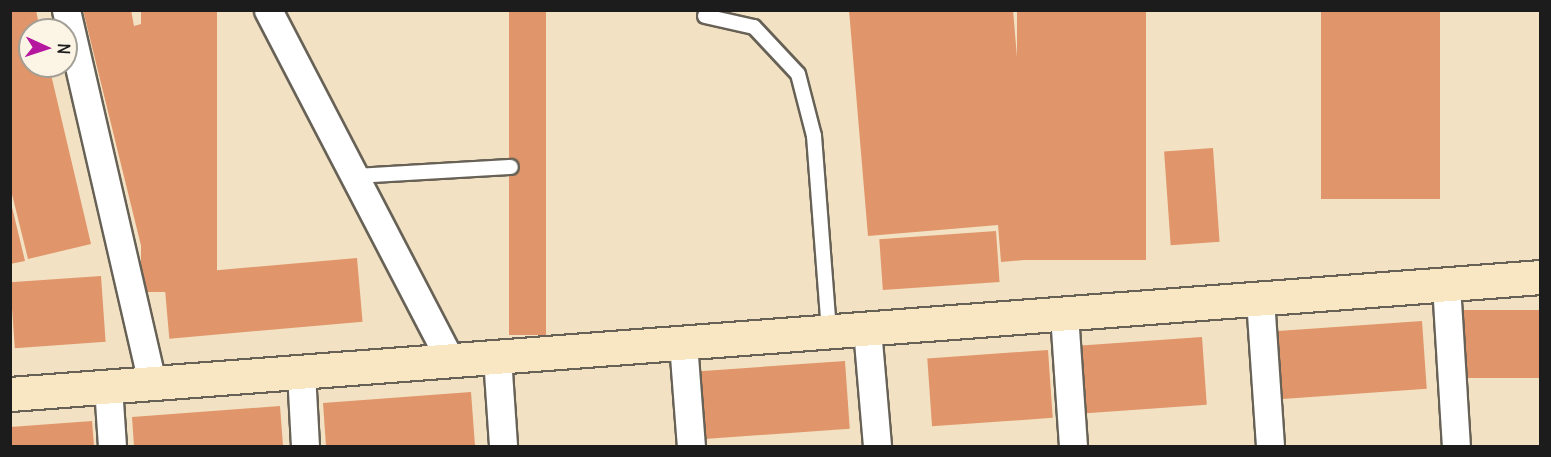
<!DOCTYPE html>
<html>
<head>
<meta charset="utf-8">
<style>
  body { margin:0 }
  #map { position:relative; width:1551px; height:457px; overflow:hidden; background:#f2e2c3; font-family:Delius,sans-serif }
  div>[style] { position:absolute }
  .building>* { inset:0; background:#e0956a; transform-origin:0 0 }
  .roads { filter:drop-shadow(2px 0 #676156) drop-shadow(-2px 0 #676156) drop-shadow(0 2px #676156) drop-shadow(0 -2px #676156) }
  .lane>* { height:14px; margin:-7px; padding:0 7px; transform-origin:7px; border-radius:7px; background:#fff }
  .street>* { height:27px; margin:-13.5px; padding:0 13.5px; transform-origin:13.5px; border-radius:13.5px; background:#fff }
  .secondary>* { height:33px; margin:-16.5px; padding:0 16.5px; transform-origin:16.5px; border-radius:16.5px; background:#f9e7c3 }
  span { translate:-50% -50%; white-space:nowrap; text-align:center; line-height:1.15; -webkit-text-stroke:4.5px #fcf5e5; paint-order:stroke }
  .frame { position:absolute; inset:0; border:12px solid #1c1c1c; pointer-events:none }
  .north { position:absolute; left:18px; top:18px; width:60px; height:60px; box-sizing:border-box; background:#fcf5e5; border:2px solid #a29e95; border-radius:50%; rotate:93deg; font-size:16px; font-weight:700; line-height:24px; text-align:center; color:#1c1c1c }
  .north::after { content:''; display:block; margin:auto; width:21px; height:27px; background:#b5179e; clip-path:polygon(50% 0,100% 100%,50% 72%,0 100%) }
</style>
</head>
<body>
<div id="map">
  <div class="building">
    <i style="clip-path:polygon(10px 10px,36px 10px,40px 30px,30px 30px,30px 66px,49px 66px,91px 244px,28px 259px,10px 186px)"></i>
    <i style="clip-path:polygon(83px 10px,131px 10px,134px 26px,141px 24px,149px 56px,155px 54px,164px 89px,172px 87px,214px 254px,147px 270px)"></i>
    <i style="left:141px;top:10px;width:76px;height:282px"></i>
    <i style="left:509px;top:10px;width:37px;height:325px"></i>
    <i style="clip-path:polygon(849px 10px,1013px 10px,1034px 259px,1001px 262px,998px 225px,868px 236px)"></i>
    <i style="left:1017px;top:10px;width:129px;height:250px"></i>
    <i style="left:1321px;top:10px;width:119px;height:189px"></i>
    <i style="left:1213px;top:148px;width:94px;height:49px;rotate:86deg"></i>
    <i style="clip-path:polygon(11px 203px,25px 261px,10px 264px,10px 204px)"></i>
    <i style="left:996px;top:231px;width:51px;height:117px;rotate:86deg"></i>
    <i style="left:357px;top:258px;width:64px;height:194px;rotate:85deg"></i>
    <i style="left:101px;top:276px;width:66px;height:91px;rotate:86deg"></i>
    <i style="left:1540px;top:310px;width:68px;height:81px;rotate:90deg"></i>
    <i style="left:1422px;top:321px;width:68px;height:148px;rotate:86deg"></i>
    <i style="left:1202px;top:337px;width:68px;height:121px;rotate:86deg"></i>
    <i style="left:1048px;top:350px;width:68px;height:121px;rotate:86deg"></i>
    <i style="left:845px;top:361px;width:68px;height:149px;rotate:86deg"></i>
    <i style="clip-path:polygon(471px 392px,475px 446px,326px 446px,323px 403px)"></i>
    <i style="clip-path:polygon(280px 406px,283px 446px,134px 446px,132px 417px)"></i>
    <i style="clip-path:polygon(92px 421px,94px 446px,10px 446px,10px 427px)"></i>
  </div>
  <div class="roads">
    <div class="lane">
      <i style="left:705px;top:16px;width:50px;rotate:12.7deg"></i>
      <i style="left:754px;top:27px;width:64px;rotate:46.9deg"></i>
      <i style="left:798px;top:74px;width:64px;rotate:75.5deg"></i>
      <i style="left:814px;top:136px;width:196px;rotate:85.6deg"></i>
      <i style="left:354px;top:176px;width:157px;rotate:-3.3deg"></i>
    </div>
    <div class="street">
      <i style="left:66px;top:10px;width:383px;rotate:77deg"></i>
      <i style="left:268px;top:10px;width:394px;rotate:62.5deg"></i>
      <i style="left:1446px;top:284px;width:162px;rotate:86.5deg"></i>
      <i style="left:1260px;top:299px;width:147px;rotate:86.1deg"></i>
      <i style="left:1064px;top:314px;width:132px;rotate:86.1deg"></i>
      <i style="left:867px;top:329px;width:117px;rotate:85.1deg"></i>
      <i style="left:683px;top:343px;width:103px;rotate:85.6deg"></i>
      <i style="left:497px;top:357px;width:89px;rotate:86.1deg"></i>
      <i style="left:301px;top:372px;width:74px;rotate:86.9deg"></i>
      <i style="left:108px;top:386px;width:60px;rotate:86.2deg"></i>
    </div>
    <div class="secondary">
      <i style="left:10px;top:394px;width:1534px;rotate:-4.37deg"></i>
    </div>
  </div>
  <div class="frame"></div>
  <div class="north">N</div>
</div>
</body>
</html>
